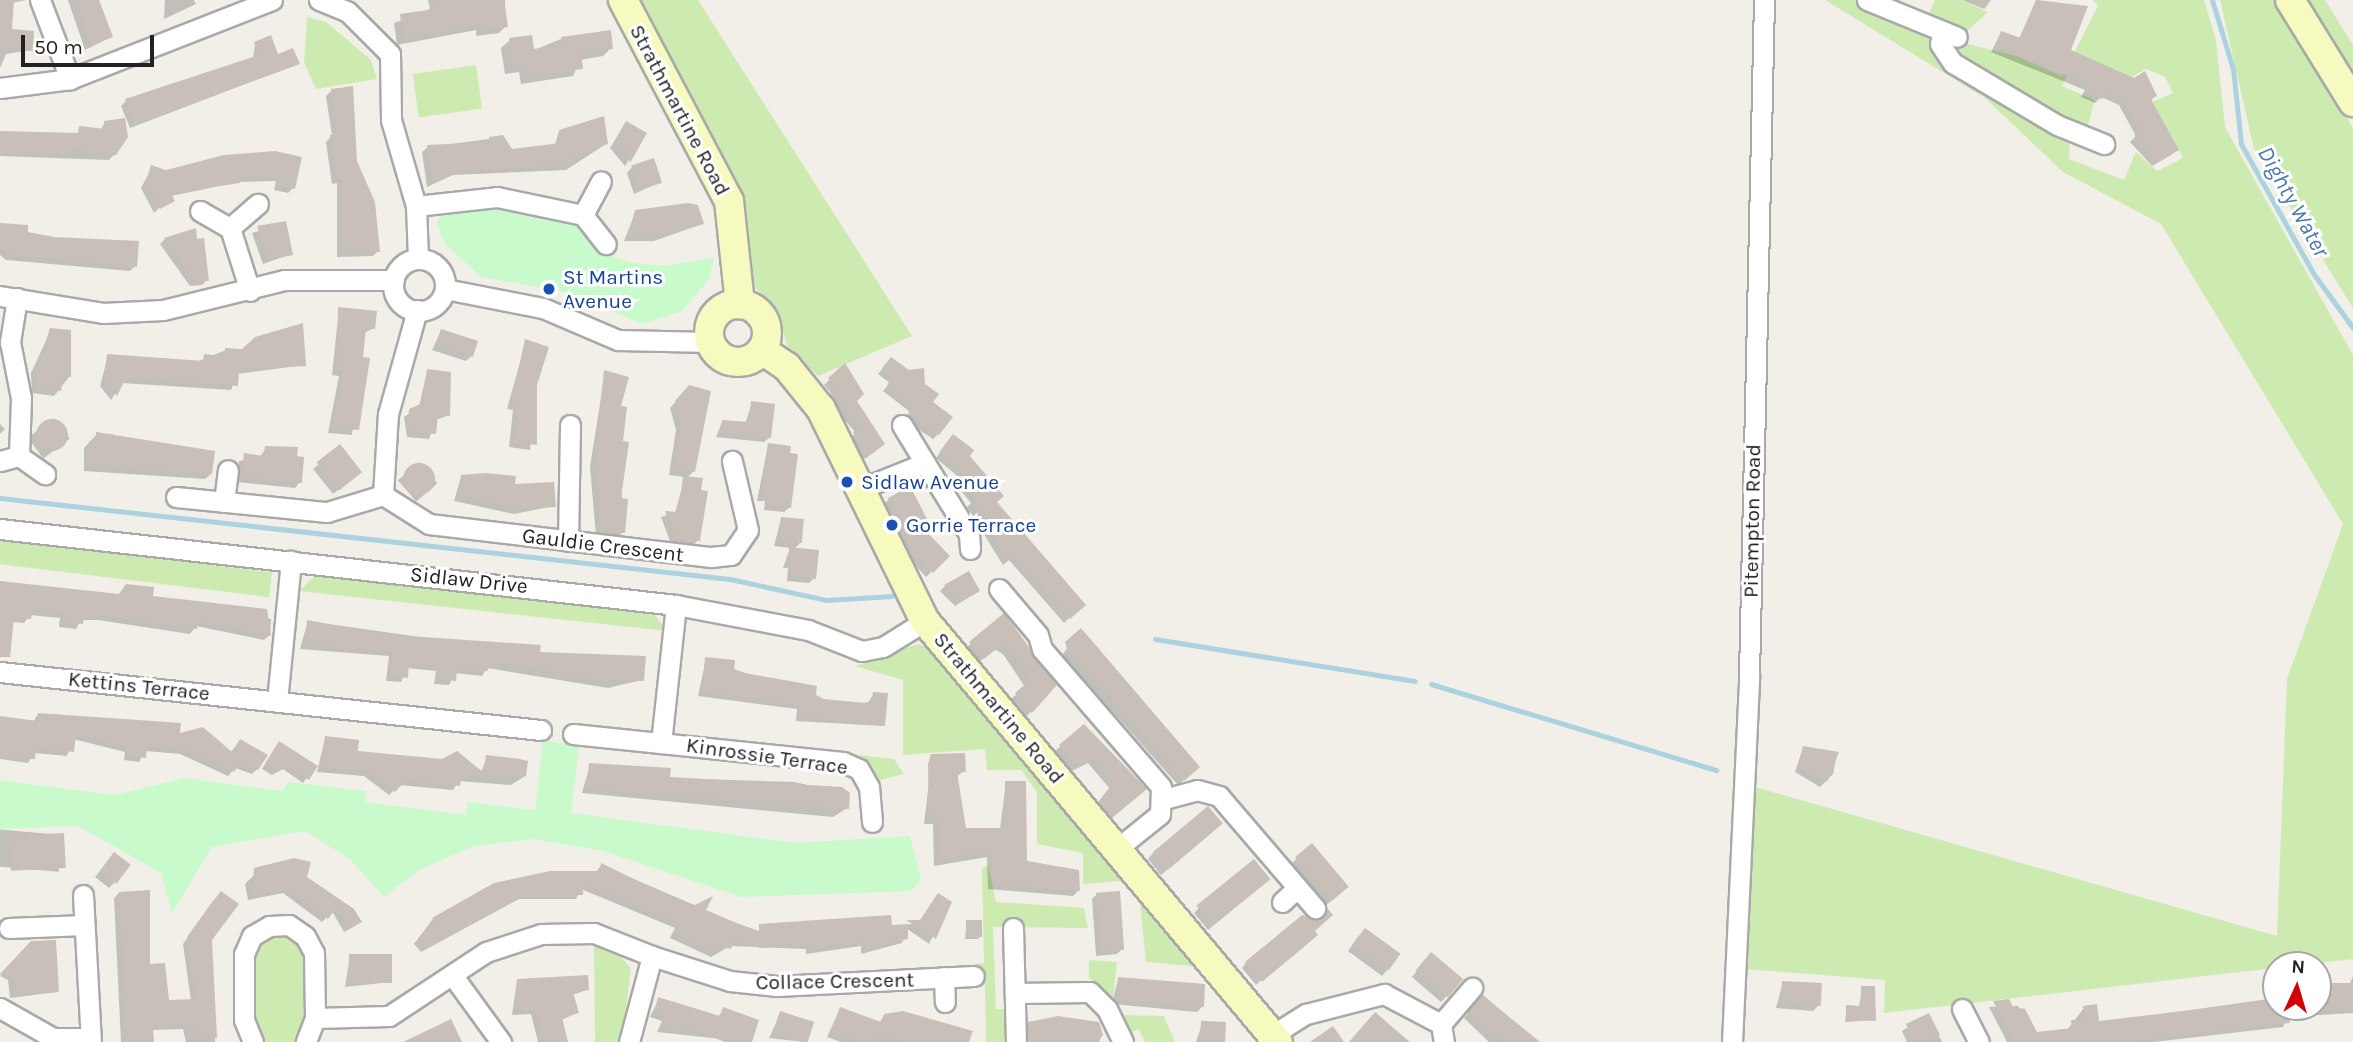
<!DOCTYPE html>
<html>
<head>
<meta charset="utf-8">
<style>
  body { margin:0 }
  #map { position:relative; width:2353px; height:1042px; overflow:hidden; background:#f2efe9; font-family:Karla,sans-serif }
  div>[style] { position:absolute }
  .grass>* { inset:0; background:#cdebb0; transform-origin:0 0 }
  .park>* { inset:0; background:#c8facc }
  .shadow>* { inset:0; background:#0003; transform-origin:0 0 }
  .stream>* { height:5px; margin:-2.5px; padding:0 2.5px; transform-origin:2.5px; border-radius:2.5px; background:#aad3df }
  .building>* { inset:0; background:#c7bfb8; transform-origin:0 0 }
  .round { border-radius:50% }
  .roads { filter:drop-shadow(2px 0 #a9a9a9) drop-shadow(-2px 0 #a9a9a9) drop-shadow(0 2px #a9a9a9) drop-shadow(0 -2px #a9a9a9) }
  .street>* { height:19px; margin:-9.5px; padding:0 9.5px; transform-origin:9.5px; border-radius:9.5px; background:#fff }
  .street>.ring { margin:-9.5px; padding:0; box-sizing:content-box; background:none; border:19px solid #fff; border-radius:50% }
  .secondary>* { height:28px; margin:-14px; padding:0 14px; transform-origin:14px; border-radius:14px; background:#f7fabf }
  .secondary>.ring { margin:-14px; padding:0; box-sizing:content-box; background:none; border:28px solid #f7fabf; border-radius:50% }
  .dots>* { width:19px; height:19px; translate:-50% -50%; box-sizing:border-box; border:4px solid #fff; border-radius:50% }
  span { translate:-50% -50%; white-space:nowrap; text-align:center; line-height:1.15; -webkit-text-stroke:6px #fff; paint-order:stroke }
  .street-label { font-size:21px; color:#222 }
  .transit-label { font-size:21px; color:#164399 }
  .left { translate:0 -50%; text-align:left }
  .water-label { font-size:23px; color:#4a7aab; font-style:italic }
  .north { position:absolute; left:2262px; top:951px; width:70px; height:70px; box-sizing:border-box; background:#fff; border:2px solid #a7a7a7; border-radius:50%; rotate:4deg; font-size:19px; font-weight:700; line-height:28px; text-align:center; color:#222 }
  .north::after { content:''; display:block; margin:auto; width:24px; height:32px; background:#d40000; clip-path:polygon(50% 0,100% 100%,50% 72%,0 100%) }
  .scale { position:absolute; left:21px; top:35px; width:133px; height:32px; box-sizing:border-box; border:4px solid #222; border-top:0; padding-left:9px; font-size:21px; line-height:24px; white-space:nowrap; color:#222; -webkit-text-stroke:5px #fff; paint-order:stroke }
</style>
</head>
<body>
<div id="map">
  <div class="grass">
    <i style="clip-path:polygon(639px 0,698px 0,912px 336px,818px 376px,788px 347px,777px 314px,752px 283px)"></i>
    <i style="clip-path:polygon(1825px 0,1854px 0,1925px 27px,1935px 35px,1933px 44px,2070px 136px,2069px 159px,2124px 180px,2136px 152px,2157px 171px,2183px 158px,2153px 102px,2173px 93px,2165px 77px,2146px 69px,2132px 77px,2077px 53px,2062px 86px,2095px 100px,2086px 131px,1966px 64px,1955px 41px,2016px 56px,2062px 76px,2098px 6px,2093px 0,2204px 0,2216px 40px,2225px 127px,2353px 355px,2353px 959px,1884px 1013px,1885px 980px,1746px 969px,1755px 787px,2277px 936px,2287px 679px,2343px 524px,2161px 224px,2063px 172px,1985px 98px)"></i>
    <i style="clip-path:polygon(1935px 0,1961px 0,1988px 12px,1966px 32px,1927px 18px)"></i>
    <i style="clip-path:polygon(2220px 0,2274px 0,2353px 128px,2353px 308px,2254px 149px)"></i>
    <i style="clip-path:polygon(2301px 0,2325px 0,2353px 45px,2353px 86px)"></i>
    <i style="clip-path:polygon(307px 17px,326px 22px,371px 60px,377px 79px,316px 89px,304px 63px)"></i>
    <i style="left:476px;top:65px;width:44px;height:64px;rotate:82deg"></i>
    <i style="left:0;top:539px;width:274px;height:25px;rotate:7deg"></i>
    <i style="clip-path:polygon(318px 573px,652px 611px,667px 631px,299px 591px)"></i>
    <i style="clip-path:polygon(918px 644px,934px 649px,1131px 880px,1083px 884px,1083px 853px,1037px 844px,1037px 792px,1021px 770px,987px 770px,985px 749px,903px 755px,903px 680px,855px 666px)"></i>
    <i style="clip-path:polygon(851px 754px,894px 759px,904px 774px,876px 781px)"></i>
    <i style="clip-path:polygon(988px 865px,996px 902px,1084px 908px,1088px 928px,993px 927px,996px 1009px,1009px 1009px,1011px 1042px,986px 1042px,985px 985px,974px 985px,975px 964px,984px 963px,982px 869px)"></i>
    <i style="clip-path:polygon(1138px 885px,1203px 967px,1146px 962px)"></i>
    <i style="clip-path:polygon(273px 932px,295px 937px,307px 956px,308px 1020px,295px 1042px,263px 1042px,253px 1031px,251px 956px)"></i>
    <i style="clip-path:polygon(594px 941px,611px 946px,631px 968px,622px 1042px,595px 1042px)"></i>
    <i style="clip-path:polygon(1089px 960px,1117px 962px,1113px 997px,1089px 978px)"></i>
    <i style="clip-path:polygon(1121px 1015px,1164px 1016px,1175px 1042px,1145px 1042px,1139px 1029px,1127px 1034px)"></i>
  </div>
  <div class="park">
    <i style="clip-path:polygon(495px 205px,584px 222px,608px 255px,628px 262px,659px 266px,714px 258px,709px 279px,682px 311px,642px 324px,566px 292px,481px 277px,445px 244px,437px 224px,441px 214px)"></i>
    <i style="clip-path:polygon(543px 741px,579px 745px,571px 813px,796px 843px,910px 836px,921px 880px,911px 891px,741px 897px,603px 851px,532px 839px,474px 846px,419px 870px,384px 897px,351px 860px,305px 831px,212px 847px,172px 913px,161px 873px,78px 826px,0 829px,0 780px,114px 795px,185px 778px,283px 791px,288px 782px,366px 791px,365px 802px,466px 815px,468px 802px,535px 810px)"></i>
  </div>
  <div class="shadow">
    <i style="clip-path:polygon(0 0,26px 0,12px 3px,10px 31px,31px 50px,6px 54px,0 68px)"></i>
    <i style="clip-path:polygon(68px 0,99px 0,111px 37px,85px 50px)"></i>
    <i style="clip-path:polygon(165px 0,194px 0,196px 4px,164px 19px)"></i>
    <i style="clip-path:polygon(428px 0,505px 0,506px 26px,499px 33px,476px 36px,476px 30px,397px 45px,394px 23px,430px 9px)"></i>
    <i style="clip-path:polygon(1962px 0,1991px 0,1984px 9px)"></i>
    <i style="clip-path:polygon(2036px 0,2086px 7px,2068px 51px,2155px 96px,2150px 101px,2177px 150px,2171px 155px,2152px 166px,2130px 142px,2136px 136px,2119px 105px,2101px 97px,2095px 103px,2081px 97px,2085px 90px,1991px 52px,2001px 33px,2019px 39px)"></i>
    <i style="clip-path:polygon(561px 39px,611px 48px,603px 56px,580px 60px,573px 76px,521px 84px,519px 72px,505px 74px,501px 48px,510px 40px,532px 51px)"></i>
    <i style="clip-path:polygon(255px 44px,298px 64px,130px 128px,121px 106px,126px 101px,253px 59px)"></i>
    <i style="clip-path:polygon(331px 91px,378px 251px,373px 256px,337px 257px,337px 183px,332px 184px,326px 142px,332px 136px,326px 96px)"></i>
    <i style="clip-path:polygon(105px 122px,115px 154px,109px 160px,0 156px,0 132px,51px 135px,100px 131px)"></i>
    <i style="clip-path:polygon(626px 123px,645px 134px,625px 166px,610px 148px)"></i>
    <i style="clip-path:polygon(559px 131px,606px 144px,566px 170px,453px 175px,427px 187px,422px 152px,428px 147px,489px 139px,511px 151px,555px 145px)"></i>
    <i style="clip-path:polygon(275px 152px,293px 188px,288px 193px,274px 190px,276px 181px,239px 182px,171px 196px,154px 213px,141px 188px,152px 167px,166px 172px)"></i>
    <i style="clip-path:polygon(632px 167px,660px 182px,634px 194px,627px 173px)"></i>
    <i style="clip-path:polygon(636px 211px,702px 224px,654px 241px,624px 241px)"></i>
    <i style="clip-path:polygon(285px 223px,291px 254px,263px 264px,252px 233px)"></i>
    <i style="clip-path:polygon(0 225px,26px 234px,135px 266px,130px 271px,6px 260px,0 255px)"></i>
    <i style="clip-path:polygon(165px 239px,207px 280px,202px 285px,190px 286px,160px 244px)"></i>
    <i style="clip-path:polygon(339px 308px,374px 328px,364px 333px,352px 435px,328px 433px,339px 376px,332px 375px)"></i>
    <i style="clip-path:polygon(51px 330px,69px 377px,54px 396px,32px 393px,31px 373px)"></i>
    <i style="clip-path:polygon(441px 331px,471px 356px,466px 361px,432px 350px)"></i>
    <i style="clip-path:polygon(526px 341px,535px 385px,530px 450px,509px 447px,513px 410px,507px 409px)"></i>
    <i style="clip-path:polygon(226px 350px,304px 365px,237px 374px,231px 390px,122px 383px,111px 400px,100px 386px,108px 356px,199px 361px)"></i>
    <i style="clip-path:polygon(886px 364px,923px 385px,938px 434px,933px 439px,904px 420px,910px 412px,883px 391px,890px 383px,878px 374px)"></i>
    <i style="clip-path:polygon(844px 366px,855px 401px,883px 444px,859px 462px,849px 439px,856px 433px,826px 399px,832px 394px,824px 385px)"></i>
    <i style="clip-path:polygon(427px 371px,449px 415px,436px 420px,429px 439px,407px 437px,404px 417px,419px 407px)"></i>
    <i style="clip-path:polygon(605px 372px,619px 408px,623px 532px,618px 537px,596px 536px,590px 467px)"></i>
    <i style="clip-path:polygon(689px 387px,693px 472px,687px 478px,698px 540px,693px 546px,671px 544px,661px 517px,675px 513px,685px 477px,669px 475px,676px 430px,670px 408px)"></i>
    <i style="clip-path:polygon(752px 403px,770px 437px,764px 442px,716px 437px,722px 422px,745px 424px)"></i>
    <i style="left:54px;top:418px;width:26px;height:33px;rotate:53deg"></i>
    <i style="clip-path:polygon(0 424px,5px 429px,0 434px)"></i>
    <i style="clip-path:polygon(97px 434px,113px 434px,113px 441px,211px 474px,205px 479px,84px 471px,84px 448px)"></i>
    <i style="clip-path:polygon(948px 441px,967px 456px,995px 502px,1083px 605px,1064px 623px,1009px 560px,1003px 565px,967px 507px,971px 503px,961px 491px,967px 484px,936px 458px)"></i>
    <i style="clip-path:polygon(768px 445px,790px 507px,784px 512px,764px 510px,765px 501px,757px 501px)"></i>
    <i style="clip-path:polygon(266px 448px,296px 457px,300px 482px,295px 488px,237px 482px,239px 461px,260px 457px)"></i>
    <i style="left:419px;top:462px;width:28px;height:28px;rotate:49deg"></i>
    <i style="clip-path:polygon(319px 464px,354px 477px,333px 494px,313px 469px)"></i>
    <i style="clip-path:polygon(461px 477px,513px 486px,554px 506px,514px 514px,454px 501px)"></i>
    <i style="clip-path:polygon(889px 499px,925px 518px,917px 525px,948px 556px,926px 577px,911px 561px,883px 505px)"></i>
    <i style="clip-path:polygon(781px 519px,800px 543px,794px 549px,814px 578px,809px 583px,787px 581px,788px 568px,783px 568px,790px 548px,774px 546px)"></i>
    <i style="clip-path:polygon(0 581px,271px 619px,270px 635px,264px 640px,196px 626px,190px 634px,98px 620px,81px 620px,76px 629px,59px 627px,60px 618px,30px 615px,24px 623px,1px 621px)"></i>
    <i style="clip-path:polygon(945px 586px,978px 591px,955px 606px,940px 591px)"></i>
    <i style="clip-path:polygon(1003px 616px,1054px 685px,1026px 717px,1011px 699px,1025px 687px,1003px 654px,994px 649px,978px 663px,966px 648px)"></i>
    <i style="clip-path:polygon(308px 621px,538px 654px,642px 680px,608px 688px,487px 668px,482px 676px,455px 673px,449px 685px,434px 684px,436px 671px,407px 668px,401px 682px,386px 681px,389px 656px,300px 649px)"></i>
    <i style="clip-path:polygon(1081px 631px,1192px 772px,1178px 785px,1062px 655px)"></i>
    <i style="clip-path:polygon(706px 659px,824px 701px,868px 703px,874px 693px,883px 726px,796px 721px,797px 709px,698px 696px)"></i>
    <i style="clip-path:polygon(38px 714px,178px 736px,230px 753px,240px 741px,257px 769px,252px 774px,235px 768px,228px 776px,180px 754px,145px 751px,139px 762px,124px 760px,125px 752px,73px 739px,67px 756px,34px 753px,28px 763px,0 759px,0 718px,33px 722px)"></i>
    <i style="clip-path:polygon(1084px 726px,1139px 794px,1106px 822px,1094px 808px,1110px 789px,1088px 763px,1072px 771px,1055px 751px)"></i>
    <i style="clip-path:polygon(325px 738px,356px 753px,481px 772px,487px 757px,525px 776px,511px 785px,459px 781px,453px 790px,399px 785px,389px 795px,364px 776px,317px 772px)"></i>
    <i style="clip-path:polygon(275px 748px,315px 766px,303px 783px,283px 769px,272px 775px,262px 769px)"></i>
    <i style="clip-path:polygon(1803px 748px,1837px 753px,1833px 774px,1820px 787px,1795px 772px)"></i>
    <i style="clip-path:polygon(932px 756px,964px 771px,956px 777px,964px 830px,1000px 829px,1006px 783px,1025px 863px,1078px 891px,1073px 896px,988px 889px,987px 857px,934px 866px,933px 824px,924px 824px)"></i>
    <i style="clip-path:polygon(590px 765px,668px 778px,794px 782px,848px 794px,847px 808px,833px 817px,582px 793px)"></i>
    <i style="clip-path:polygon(1215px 829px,1161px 875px,1148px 859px,1153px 853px)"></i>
    <i style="left:62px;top:835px;width:37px;height:62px;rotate:95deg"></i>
    <i style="clip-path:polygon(1312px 845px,1342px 892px,1324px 907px,1291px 864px)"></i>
    <i style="clip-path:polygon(109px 860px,114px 883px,109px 888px,95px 877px)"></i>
    <i style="clip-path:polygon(309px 864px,305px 878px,360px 922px,355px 926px,344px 932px,332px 911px,322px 922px,283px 893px,248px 900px,245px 884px,264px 865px)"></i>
    <i style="clip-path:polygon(601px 865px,755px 931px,903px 926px,919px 922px,938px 895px,950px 902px,929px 944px,906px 928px,902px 943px,861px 954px,861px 946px,806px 954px,806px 949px,730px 946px,711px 957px,670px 938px,675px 928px,581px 889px,576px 899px,519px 899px,421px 952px,414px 944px,433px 919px,596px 873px)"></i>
    <i style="clip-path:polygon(1263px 884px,1208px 930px,1194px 913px,1199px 908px)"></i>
    <i style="clip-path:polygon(119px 893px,167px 1002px,191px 1001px,183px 944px,216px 898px,210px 940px,215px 1042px,186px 1042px,183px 1029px,151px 1030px,151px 1042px,121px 1042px,114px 898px)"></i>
    <i style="clip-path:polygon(1097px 894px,1122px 949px,1117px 954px,1096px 956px,1092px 899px)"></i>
    <i style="clip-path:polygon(1330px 915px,1256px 985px,1242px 968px,1246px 963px)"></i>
    <i style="clip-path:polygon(967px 921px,980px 937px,978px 939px,965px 939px)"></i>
    <i style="clip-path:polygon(1359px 935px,1387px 970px,1382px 976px,1348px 951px)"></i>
    <i style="clip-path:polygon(32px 943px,57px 992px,10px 998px,8px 980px,0 976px)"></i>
    <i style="clip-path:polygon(350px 956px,391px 982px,345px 987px)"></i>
    <i style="clip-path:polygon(1426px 960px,1446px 997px,1441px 1002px,1412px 977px)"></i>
    <i style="clip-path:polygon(2311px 961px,2312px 965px,2298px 965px,2301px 963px)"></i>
    <i style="clip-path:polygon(2353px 976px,2353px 1013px,2287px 1017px,2283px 1027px,2154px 1042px,2007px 1042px,1989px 1007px,2018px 1006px,2037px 1036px,2067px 1030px,2084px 1008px,2098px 1023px,2276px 998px,2276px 1007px,2318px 1007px,2318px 989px,2349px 986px)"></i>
    <i style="clip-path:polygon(1118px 979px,1202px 1007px,1197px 1012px,1112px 1004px)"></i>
    <i style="clip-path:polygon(517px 980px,587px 990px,572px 995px,577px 1013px,561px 1020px,566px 1042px,538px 1042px,531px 1014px,512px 1015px)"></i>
    <i style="clip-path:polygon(1783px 982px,1819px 1005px,1813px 1011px,1776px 1008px)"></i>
    <i style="clip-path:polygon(1862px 988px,1874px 1020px,1845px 1022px,1847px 1007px,1859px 1007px)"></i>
    <i style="clip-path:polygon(659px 999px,718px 1017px,724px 1009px,750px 1042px,657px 1032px,662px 1021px,650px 1017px)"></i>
    <i style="clip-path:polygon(1478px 1001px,1536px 1042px,1489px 1042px,1464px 1018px)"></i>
    <i style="clip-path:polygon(840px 1009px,879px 1023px,885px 1015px,967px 1042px,841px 1042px,827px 1037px)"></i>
    <i style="clip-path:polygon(781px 1013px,812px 1023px,805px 1042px,769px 1038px)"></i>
    <i style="clip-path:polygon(1928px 1015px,1942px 1042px,1907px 1042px,1902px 1031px)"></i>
    <i style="clip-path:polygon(1029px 1024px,1102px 1035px,1099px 1042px,1023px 1042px)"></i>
    <i style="clip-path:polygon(1202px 1024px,1224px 1042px,1196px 1042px)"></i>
  </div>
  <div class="stream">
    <i style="left:2212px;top:0;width:72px;rotate:73.1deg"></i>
    <i style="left:2233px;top:69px;width:75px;rotate:83.9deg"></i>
    <i style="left:2241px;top:144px;width:148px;rotate:60.8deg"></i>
    <i style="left:2313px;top:273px;width:68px;rotate:54deg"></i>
    <i style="left:0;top:498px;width:734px;rotate:6.33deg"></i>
    <i style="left:730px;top:579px;width:98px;rotate:12.3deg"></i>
    <i style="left:826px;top:600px;width:66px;rotate:-3.5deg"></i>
    <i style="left:1155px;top:639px;width:263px;rotate:9.2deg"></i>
    <i style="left:1431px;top:684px;width:298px;rotate:16.8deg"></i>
  </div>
  <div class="building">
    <i style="clip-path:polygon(0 0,14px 0,12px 29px,34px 31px,33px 51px,0 49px)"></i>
    <i style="clip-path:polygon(77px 0,99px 0,113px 37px,90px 46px)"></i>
    <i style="clip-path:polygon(436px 0,504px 0,508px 27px,483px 30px,482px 24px,403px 39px,400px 14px,428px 10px)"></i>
    <i style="clip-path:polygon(2036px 0,2088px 6px,2071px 50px,2134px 78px,2145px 71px,2157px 96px,2151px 99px,2179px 150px,2157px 162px,2134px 135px,2141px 132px,2124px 100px,2105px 92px,2102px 99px,2085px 92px,2088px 84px,1995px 47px,2001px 31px,2021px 38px)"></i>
    <i style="clip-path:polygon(611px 30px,613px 49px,581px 53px,583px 69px,529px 76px,527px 65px,513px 67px,509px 38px,532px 35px,534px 49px,562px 45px,561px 37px)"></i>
    <i style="clip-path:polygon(271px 35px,278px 54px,293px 48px,300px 64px,135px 124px,125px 99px,259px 55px,254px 42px)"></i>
    <i style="clip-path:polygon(353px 86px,357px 161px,375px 202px,380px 252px,342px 252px,342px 179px,337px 180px,330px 135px,337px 134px,331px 89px)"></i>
    <i style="clip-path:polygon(604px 116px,608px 144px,572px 158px,573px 165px,460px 171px,432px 183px,427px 145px,489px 142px,489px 137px,503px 135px,512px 149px,560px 143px,559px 130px)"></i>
    <i style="clip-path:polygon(125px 118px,128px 137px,116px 155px,71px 148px,70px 155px,0 154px,0 131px,78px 133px,79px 126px,106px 129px,104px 121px)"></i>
    <i style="clip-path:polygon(626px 121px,647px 133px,630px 163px,626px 149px,614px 142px)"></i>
    <i style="clip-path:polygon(275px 151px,302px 157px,295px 189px,279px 185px,281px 177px,240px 177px,240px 183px,171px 193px,175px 201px,160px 209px,146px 182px,151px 165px,166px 170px,224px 155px)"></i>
    <i style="left:654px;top:158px;width:26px;height:24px;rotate:72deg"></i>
    <i style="clip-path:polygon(688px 203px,698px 205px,704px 224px,661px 236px,628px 236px,635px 210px)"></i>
    <i style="clip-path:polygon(286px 221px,293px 255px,269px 260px,257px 226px)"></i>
    <i style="clip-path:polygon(0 223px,28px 225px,28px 232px,54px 237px,139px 241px,137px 267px,11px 255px,0 249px)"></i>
    <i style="clip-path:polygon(196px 228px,197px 239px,204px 238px,209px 281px,195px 281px,164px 238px)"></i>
    <i style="clip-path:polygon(338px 307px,377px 311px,375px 329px,366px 328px,363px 357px,370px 358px,359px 430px,332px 428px,343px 371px,337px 370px)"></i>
    <i style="clip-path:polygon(303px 323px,306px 366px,239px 370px,238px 386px,126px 378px,117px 396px,104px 380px,107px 354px,203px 361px,204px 354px,225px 356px,225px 348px,242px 349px,255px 337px)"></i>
    <i style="clip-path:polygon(50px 328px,71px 330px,71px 377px,63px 377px,61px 391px,36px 389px,34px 381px)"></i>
    <i style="left:441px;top:329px;width:39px;height:17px;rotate:18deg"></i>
    <i style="clip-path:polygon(525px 339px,549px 347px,537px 385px,537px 445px,513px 442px,518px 405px,511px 404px)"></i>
    <i style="clip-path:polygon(891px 357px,909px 370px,924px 368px,925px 384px,939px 394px,933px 402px,953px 417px,939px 435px,908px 414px,914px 406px,887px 385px,893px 377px,882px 368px)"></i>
    <i style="clip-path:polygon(845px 363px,864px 394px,857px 401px,885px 444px,865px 459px,853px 432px,862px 427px,830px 393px,836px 388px,828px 378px)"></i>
    <i style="clip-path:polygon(427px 369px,451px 372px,450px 416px,438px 415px,436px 434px,412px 432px,408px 424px,409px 409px,423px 403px)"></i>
    <i style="clip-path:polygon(604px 370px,629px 377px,621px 406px,627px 407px,623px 441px,629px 442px,621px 498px,628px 499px,625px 533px,601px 531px,595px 460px)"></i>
    <i style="clip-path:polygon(689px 385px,711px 391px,695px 472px,673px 470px,681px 424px,675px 401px)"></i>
    <i style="clip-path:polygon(751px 401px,775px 404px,771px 438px,721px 432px,722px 420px,749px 422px)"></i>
    <i class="round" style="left:36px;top:419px;width:32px;height:32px"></i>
    <i style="clip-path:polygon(96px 432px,215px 451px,212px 474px,89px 466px,89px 441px,96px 441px)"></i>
    <i style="clip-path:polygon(953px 434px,974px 450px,970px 456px,1004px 496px,997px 502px,1086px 605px,1070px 619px,1015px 557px,1009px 561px,998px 546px,995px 528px,965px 484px,971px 479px,940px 451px)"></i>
    <i style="clip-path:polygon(768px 443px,791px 446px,790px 453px,798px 454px,791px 508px,768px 505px,769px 497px,762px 496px)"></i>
    <i style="left:340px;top:444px;width:36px;height:30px;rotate:52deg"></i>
    <i style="clip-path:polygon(265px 446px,298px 447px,297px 456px,304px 457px,302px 483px,241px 477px,244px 453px,264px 456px)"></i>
    <i class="round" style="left:403px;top:463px;width:32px;height:32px"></i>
    <i style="clip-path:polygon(486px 473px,516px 476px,515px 484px,554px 482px,556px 507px,520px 509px,459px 496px,461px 475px)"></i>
    <i style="clip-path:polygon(683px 476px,703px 478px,701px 490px,708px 491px,700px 541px,676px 539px,665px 511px,679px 512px)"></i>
    <i style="clip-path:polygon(910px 486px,927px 519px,918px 523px,950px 556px,933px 573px,916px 556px,888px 498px)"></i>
    <i style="left:781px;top:517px;width:23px;height:24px;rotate:5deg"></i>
    <i style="clip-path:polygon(789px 547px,819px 550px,816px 579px,791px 576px)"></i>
    <i style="clip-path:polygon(969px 571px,980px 591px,961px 602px,944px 585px)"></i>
    <i style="clip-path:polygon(0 581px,119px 594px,126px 584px,154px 587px,153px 596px,267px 609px,271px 636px,198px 621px,197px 629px,104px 616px,84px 615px,83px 624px,63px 622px,64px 613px,32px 610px,31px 619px,14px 617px,10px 657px,0 657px)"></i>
    <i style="clip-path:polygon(1004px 613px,1057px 685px,1032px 713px,1015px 693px,1029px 681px,1027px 670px,1008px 649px,1001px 645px,984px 659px,969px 642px)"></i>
    <i style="clip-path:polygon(307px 620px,380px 634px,541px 645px,540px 652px,646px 656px,644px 681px,553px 678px,554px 670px,489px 663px,488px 671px,457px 668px,456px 681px,438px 679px,440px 666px,409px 663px,408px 678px,390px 676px,393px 652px,305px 645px)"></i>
    <i style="clip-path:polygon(1081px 628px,1200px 767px,1184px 781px,1067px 649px,1065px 642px)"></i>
    <i style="clip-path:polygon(705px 657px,735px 660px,734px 671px,817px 686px,816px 695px,824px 699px,864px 703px,872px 701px,873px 692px,888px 693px,885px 726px,799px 717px,800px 705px,702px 692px)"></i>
    <i style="clip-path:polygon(38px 713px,181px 723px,180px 733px,203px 727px,232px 752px,240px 739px,268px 755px,258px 770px,240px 763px,234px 772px,185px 750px,147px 747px,146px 758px,128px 756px,129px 747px,76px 734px,74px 752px,36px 748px,35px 759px,0 757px,0 716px,37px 721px)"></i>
    <i style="clip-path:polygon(1084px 724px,1147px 789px,1112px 818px,1098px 802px,1113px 783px,1094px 760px,1078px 767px,1059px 745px)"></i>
    <i style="clip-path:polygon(325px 736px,359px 740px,358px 751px,442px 759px,457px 751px,484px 773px,486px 755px,520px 759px,528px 761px,526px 776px,472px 776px,461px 778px,460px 786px,406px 780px,395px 792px,369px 771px,321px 768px)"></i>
    <i style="clip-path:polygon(279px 741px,318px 766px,309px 780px,288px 766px,277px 772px,265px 764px)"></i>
    <i style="clip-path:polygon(1803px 746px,1839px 752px,1827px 782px,1799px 767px)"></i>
    <i style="clip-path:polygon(965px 753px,966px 772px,957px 772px,966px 828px,1004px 828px,1005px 781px,1026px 781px,1027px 861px,1079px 870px,1080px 891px,992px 884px,992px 853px,958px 853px,958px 861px,938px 861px,938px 819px,929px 820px,928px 764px,931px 754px)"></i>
    <i style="clip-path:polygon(589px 763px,671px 768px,670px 777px,842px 787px,850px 793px,849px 809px,586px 789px)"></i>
    <i style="left:1208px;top:806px;width:23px;height:72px;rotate:50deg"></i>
    <i style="left:64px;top:833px;width:35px;height:55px;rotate:87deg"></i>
    <i style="left:1312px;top:843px;width:57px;height:22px;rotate:50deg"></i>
    <i style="left:114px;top:852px;width:21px;height:24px;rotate:37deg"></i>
    <i style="clip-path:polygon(294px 858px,311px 862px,307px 877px,354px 909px,362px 922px,349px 929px,337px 907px,328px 919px,289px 889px,252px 896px,254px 868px)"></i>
    <i style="left:1254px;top:859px;width:26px;height:74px;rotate:51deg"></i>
    <i style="clip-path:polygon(601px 863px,691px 907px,713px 896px,705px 912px,759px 931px,759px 924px,891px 915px,892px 925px,908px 924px,908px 939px,866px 950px,865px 942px,811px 950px,810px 945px,760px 948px,733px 941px,731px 949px,719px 946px,717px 953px,674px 933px,679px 923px,583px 883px,583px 895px,525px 895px,426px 949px,418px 938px,436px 923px,432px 918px,494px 883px,550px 871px,600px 871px)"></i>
    <i style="clip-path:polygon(150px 890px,150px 964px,165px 963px,169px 1000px,196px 999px,187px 937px,210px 905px,221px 891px,239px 904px,212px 940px,217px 1038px,198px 1039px,198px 1029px,187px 1024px,153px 1026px,154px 1042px,126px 1042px,119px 892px)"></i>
    <i style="left:1120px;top:891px;width:59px;height:24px;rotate:86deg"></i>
    <i style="clip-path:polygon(938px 893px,952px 902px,936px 939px,906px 920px,920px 920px)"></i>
    <i style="clip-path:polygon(1327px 908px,1333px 915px,1315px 931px,1318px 935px,1262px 982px,1245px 962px,1302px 915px,1318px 920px)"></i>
    <i style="left:966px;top:920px;width:16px;height:17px"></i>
    <i style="left:1365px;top:928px;width:44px;height:21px;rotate:36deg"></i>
    <i style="clip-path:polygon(56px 940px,59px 992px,15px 995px,12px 976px,0 974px,31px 941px)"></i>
    <i style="left:1431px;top:952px;width:42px;height:24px;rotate:40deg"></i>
    <i style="left:349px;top:954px;width:43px;height:29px"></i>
    <i style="clip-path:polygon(588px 975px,589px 990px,573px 992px,579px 1013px,562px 1017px,568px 1042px,543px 1042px,535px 1010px,516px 1011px,517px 979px)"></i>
    <i style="clip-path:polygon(1118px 977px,1205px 984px,1204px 1007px,1124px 1002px,1116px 999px)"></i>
    <i style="left:1782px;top:981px;width:40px;height:23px;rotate:3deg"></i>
    <i style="left:2353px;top:983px;width:28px;height:35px;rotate:90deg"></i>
    <i style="clip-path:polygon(1861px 986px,1875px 986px,1876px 1021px,1846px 1020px,1846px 1005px,1861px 1006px)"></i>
    <i style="clip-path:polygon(1482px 994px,1497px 1007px,1540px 1042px,1503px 1042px,1467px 1012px)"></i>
    <i style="clip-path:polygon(658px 997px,720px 1016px,723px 1007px,759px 1020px,752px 1042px,725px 1042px,681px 1025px,678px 1033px,661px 1027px,666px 1016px,654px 1012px)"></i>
    <i style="clip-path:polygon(2009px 999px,2013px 1007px,2025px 1009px,2037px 1032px,2072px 1028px,2071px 1020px,2085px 1019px,2083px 1006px,2097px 1004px,2099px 1021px,2276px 1000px,2276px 1007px,2288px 1007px,2290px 1023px,2124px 1042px,2014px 1042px,1993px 1001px)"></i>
    <i style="clip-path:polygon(840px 1007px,881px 1022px,884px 1014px,903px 1011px,973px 1031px,969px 1042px,906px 1042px,879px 1033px,876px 1042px,860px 1042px,831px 1032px)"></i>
    <i style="left:780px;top:1011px;width:36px;height:23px;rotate:18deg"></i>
    <i style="clip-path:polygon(1375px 1012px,1390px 1025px,1410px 1042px,1349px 1042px)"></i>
    <i style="clip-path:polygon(1929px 1013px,1940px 1035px,1914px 1042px,1906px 1024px)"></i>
    <i style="clip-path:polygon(1058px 1016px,1099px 1022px,1103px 1035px,1097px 1042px,1028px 1042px,1028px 1022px)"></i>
    <i style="clip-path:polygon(451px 1019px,462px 1042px,403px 1042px)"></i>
    <i style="left:1226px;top:1022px;width:20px;height:25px;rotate:93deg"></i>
    <i style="clip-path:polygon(1333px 1026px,1344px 1042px,1310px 1042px)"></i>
  </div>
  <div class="roads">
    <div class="street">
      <i style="left:40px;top:0;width:85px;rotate:69.2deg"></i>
      <i style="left:319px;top:0;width:31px;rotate:22deg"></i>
      <i style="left:348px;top:12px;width:59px;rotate:45deg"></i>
      <i style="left:390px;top:54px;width:66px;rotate:89.1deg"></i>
      <i style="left:391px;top:120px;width:90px;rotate:73.8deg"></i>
      <i style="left:416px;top:206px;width:53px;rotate:87.8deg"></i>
      <i style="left:1867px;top:0;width:97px;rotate:22.3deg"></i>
      <i style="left:1943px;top:31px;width:13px;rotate:103deg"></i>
      <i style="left:1940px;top:44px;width:23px;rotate:56deg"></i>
      <i style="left:1953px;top:63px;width:121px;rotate:30.8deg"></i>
      <i style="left:2057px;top:125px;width:51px;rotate:22deg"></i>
      <i style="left:0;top:88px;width:71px;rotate:-7.3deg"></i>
      <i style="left:70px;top:79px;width:217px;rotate:-21.4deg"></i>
      <i style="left:416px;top:206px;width:81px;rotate:-6.3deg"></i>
      <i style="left:497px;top:197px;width:88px;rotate:11.8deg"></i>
      <i style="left:583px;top:215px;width:38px;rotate:-62deg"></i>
      <i style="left:200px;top:211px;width:34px;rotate:30deg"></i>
      <i style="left:230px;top:228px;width:37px;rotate:-41deg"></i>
      <i style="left:583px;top:215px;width:37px;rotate:52deg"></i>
      <i style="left:230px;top:228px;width:66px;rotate:72.4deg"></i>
      <i class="ring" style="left:393px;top:259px;width:33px;height:33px"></i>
      <i style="left:445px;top:289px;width:100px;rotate:11deg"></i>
      <i style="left:543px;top:308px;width:82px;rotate:23.1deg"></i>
      <i style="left:618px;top:340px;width:92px;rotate:1.2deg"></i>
      <i style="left:0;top:296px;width:104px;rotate:9.4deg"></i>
      <i style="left:103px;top:313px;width:60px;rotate:-2.9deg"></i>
      <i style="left:163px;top:310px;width:125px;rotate:-13.9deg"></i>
      <i style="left:284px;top:280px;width:110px"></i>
      <i style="left:17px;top:298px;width:45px;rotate:99deg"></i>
      <i style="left:10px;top:342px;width:57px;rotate:78.9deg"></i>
      <i style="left:21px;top:398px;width:58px;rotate:92deg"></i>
      <i style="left:902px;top:425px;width:44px;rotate:58.8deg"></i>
      <i style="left:0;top:461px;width:20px;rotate:-15deg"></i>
      <i style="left:19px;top:456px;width:32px;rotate:35deg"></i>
      <i style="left:860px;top:489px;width:70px;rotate:-21.8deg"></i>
      <i style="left:925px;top:463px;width:84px;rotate:58.2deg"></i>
      <i style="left:969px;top:534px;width:15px;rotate:86deg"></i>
      <i style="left:383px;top:495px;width:54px;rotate:32.2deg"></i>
      <i style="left:429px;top:524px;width:284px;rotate:6.7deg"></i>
      <i style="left:711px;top:557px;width:20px;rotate:-6deg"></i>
      <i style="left:731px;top:555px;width:30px;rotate:-56deg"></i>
      <i style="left:748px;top:530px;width:71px;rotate:-103.1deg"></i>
      <i style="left:383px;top:495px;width:81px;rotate:-86.5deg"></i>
      <i style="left:388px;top:414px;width:108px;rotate:-74.4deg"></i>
      <i style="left:176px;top:497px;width:152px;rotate:5.7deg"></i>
      <i style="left:327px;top:512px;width:59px;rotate:-16.9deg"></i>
      <i style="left:224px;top:502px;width:32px;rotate:-83deg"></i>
      <i style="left:0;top:529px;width:680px;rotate:6.41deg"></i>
      <i style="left:676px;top:605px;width:134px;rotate:10.7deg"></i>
      <i style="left:808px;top:630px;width:58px;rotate:21.3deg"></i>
      <i style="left:862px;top:651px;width:21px;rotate:-11deg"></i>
      <i style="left:883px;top:647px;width:49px;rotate:-31.8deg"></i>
      <i style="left:568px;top:541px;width:116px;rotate:-89deg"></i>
      <i style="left:999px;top:589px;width:60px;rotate:49.7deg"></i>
      <i style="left:1038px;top:635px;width:15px;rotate:74deg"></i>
      <i style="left:1042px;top:649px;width:182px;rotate:49.2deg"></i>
      <i style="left:1161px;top:787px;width:27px;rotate:92deg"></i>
      <i style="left:1160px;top:814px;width:54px;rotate:141deg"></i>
      <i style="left:0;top:672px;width:544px;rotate:6.12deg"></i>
      <i style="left:277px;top:701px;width:141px;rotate:-84.3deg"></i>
      <i style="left:573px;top:734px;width:271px;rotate:5.9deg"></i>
      <i style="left:843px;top:762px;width:17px;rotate:24deg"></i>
      <i style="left:859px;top:769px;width:21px;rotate:61deg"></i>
      <i style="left:869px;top:787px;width:35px;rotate:85deg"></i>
      <i style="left:661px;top:743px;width:139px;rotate:-83.8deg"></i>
      <i style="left:1164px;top:799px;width:34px;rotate:-15deg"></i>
      <i style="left:1197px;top:790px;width:23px;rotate:15deg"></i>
      <i style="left:1219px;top:796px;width:148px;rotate:49.4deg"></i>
      <i style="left:83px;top:895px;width:147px;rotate:86.9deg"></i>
      <i style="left:1282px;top:902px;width:21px;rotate:-43deg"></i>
      <i style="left:9px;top:928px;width:75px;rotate:-2.3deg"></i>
      <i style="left:1013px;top:928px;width:114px;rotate:88.5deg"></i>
      <i style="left:453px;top:976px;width:82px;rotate:54deg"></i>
      <i style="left:944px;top:977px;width:25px;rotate:88deg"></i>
      <i style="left:1016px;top:993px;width:74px;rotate:-0.8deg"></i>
      <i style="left:1090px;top:992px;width:24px;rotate:45deg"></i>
      <i style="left:1107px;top:1009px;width:37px;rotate:64deg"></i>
      <i style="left:0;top:1008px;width:61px;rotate:29.5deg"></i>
      <i style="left:53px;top:1038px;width:37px"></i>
      <i style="left:1962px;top:1009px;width:37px;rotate:63deg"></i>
      <i style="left:315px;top:1018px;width:74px;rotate:-1.5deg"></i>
      <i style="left:389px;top:1016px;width:116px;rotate:-33.4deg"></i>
      <i style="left:486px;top:952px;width:58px;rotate:-18.1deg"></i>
      <i style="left:541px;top:934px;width:53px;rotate:-1.1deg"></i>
      <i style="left:594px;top:933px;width:62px;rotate:21.6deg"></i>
      <i style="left:1441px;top:1024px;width:48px;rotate:-49.3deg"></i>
      <i style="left:1272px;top:1035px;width:40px;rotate:-32deg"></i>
      <i style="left:1306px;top:1014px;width:81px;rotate:-14.4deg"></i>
      <i style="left:1384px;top:994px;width:64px;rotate:27.8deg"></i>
      <i style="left:1441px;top:1024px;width:18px;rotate:81deg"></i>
      <i style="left:253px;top:1042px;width:24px;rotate:-112deg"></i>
      <i style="left:244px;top:1020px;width:66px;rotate:-90deg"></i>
      <i style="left:244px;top:954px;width:20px;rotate:-66deg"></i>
      <i style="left:252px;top:936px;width:20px;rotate:-30deg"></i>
      <i style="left:269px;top:926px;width:20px;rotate:-3deg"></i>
      <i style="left:289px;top:925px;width:19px;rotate:35deg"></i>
      <i style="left:305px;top:936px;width:19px;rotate:62deg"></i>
      <i style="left:314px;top:953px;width:65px;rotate:89.1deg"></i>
      <i style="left:315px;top:1018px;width:26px;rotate:111deg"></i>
      <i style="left:629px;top:1042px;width:89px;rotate:-75deg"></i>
      <i style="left:652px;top:956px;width:82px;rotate:17.8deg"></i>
      <i style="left:730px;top:981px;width:47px;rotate:6.1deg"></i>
      <i style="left:777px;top:986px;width:197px;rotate:-2.9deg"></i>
      <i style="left:1732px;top:1042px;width:366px;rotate:-87.3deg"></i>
      <i style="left:1749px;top:676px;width:676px;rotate:-88.73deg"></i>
    </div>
    <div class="secondary">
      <i style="left:623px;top:0;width:227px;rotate:62.2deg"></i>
      <i style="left:729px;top:201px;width:104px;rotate:83.9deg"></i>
      <i style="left:2290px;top:0;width:120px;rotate:58.3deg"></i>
      <i class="ring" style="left:709px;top:304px;width:30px;height:30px"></i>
      <i style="left:762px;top:350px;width:30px;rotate:34deg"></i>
      <i style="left:787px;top:367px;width:54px;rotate:51deg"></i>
      <i style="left:821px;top:409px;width:236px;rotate:63.9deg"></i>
      <i style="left:925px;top:621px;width:549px;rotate:50.02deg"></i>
    </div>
  </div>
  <div class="dots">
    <i style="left:549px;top:289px;background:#1a4fb4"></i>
    <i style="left:847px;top:482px;background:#1a4fb4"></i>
    <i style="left:892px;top:525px;background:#1a4fb4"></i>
  </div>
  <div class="street-label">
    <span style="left:680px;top:110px;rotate:62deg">Strathmartine Road</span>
    <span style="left:1752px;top:521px;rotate:-89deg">Pitempton Road</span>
    <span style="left:603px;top:545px;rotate:7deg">Gauldie Crescent</span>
    <span style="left:469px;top:580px;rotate:6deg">Sidlaw Drive</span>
    <span style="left:139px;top:686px;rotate:6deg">Kettins Terrace</span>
    <span style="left:999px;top:708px;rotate:50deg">Strathmartine Road</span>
    <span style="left:767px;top:756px;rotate:8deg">Kinrossie Terrace</span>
    <span style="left:835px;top:981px;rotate:-1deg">Collace Crescent</span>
  </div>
  <div class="transit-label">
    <span class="left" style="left:563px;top:289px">St Martins<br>Avenue</span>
    <span class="left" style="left:861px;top:482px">Sidlaw Avenue</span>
    <span class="left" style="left:906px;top:525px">Gorrie Terrace</span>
  </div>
  <div class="water-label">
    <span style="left:2293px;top:202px;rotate:61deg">Dighty Water</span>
  </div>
  <div class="north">N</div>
  <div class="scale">50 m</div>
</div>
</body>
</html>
